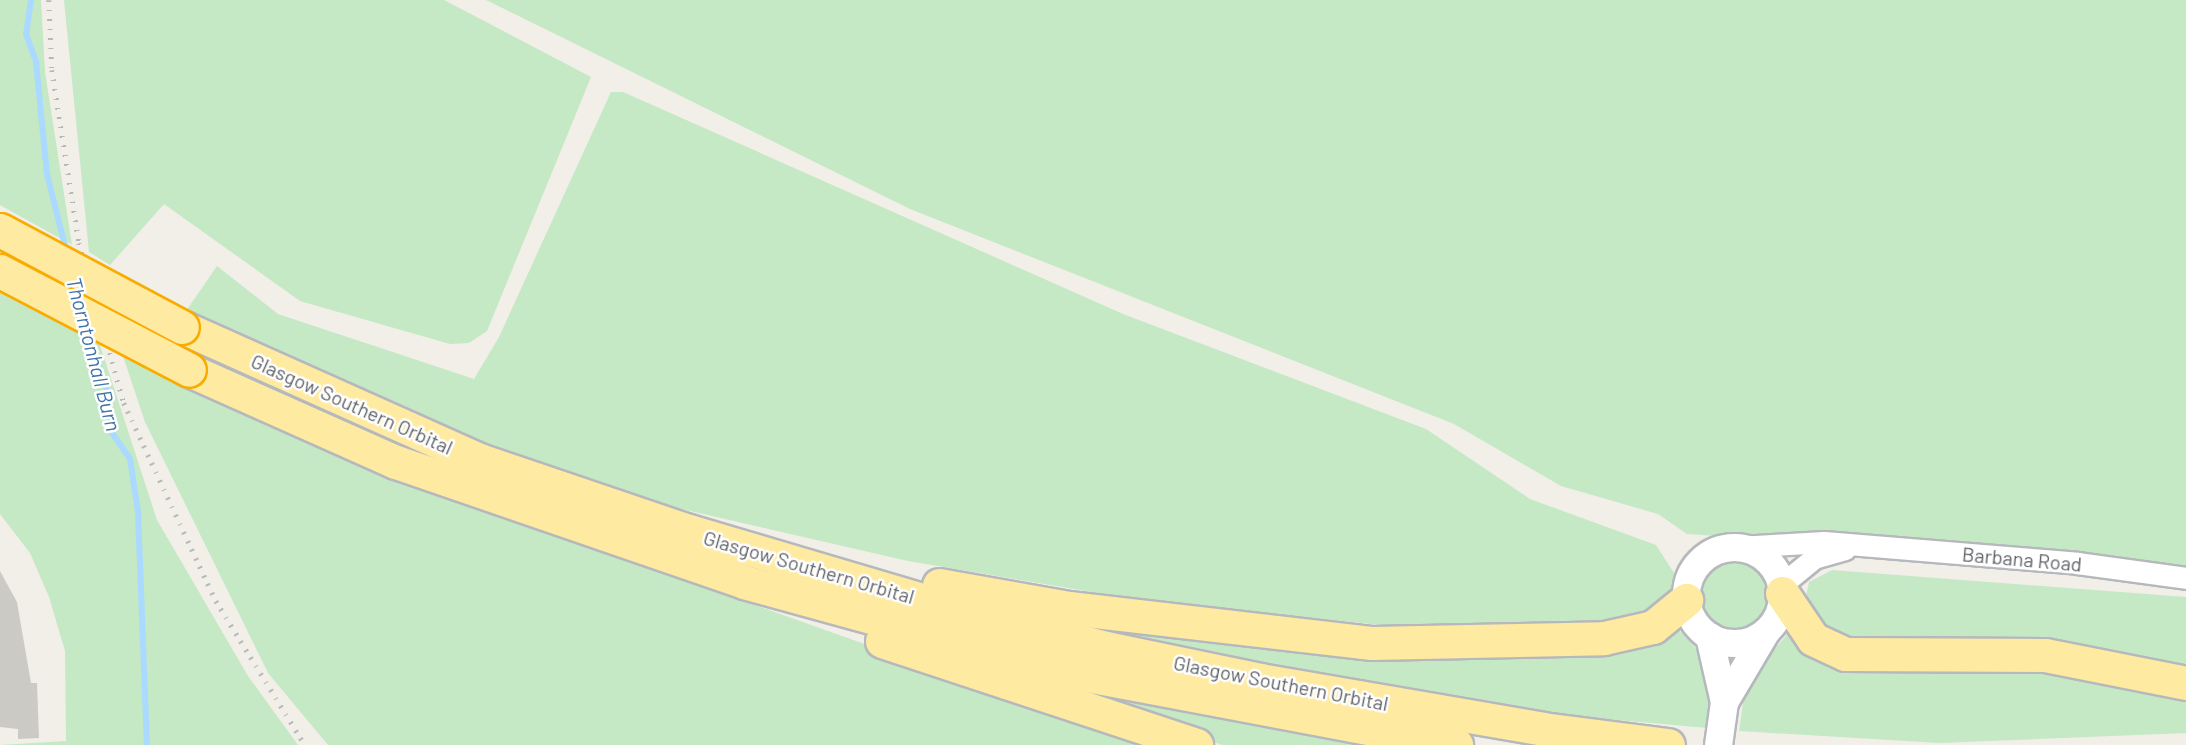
<!DOCTYPE html>
<html>
<head>
<meta charset="utf-8">
<style>
  body { margin:0 }
  #map { position:relative; width:2186px; height:745px; overflow:hidden; background:#f1efe8; font-family:Barlow,sans-serif }
  div>[style] { position:absolute }
  .green>* { inset:0; background:#c5e8c5 }
  .round { border-radius:50% }
  .stream>* { height:6px; margin:-3px; padding:0 3px; transform-origin:3px; border-radius:3px; background:#aadaff }
  .building>* { inset:0; background:#cccac5 }
  .roads { filter:drop-shadow(2px 0 #b5b8bc) drop-shadow(-2px 0 #b5b8bc) drop-shadow(0 2px #b5b8bc) drop-shadow(0 -2px #b5b8bc) }
  .minor>* { height:21px; margin:-10.5px; padding:0 10.5px; transform-origin:10.5px; border-radius:10.5px; background:#fff }
  .tertiary>* { height:27px; margin:-13.5px; padding:0 13.5px; transform-origin:13.5px; border-radius:13.5px; background:#fff }
  .tertiary>.ring { margin:-13.5px; padding:0; box-sizing:content-box; background:none; border:27px solid #fff; border-radius:50% }
  .trunk>* { height:33px; margin:-16.5px; padding:0 16.5px; transform-origin:16.5px; border-radius:16.5px; background:#feeaa1 }
  .rail>* { height:4.5px; margin-top:-2.25px; transform-origin:0; background:repeating-linear-gradient(90deg,#b6b7b8 0 1.5px,transparent 0 9.5px) }
  .bridges { filter:drop-shadow(2px 0 #f9ab00) drop-shadow(-2px 0 #f9ab00) drop-shadow(0 2px #f9ab00) drop-shadow(0 -2px #f9ab00) }
  .trunk-bridge>* { height:33px; margin:-16.5px; padding:0 16.5px; transform-origin:16.5px; border-radius:16.5px; background:#feeaa1 }
  span { translate:-50% -50%; white-space:nowrap; text-align:center; line-height:1.15; -webkit-text-stroke:5px #fff; paint-order:stroke }
  .street-label { font-size:20px; color:#5f6368 }
  .water-label { font-size:21px; color:#4174aa; font-style:italic }
</style>
</head>
<body>
<div id="map">
  <div class="green">
    <i style="clip-path:polygon(0 0,41px 0,45px 72px,72px 245px,0 205px)"></i>
    <i style="clip-path:polygon(64px 0,444px 0,591px 77px,487px 331px,469px 343px,450px 344px,300px 301px,164px 204px,110px 265px,89px 252px)"></i>
    <i style="clip-path:polygon(486px 0,2186px 0,2186px 566px,1845px 534px,1767px 539px,1687px 534px,1658px 514px,1561px 486px,1454px 424px,910px 209px)"></i>
    <i style="clip-path:polygon(611px 92px,623px 92px,1123px 314px,1426px 429px,1530px 499px,1656px 545px,1674px 573px,1671px 600px,1622px 624px,1429px 630px,1140px 600px,908px 561px,673px 507px,567px 473px,310px 377px,186px 311px,217px 266px,278px 314px,474px 379px,499px 337px)"></i>
    <i style="clip-path:polygon(0 287px,99px 342px,157px 520px,248px 676px,298px 745px,0 745px,66px 741px,65px 651px,49px 597px,30px 553px,0 514px)"></i>
    <i style="clip-path:polygon(122px 353px,368px 467px,1148px 745px,328px 745px,268px 673px,145px 422px)"></i>
    <i class="round" style="left:1701px;top:560px;width:68px;height:68px"></i>
    <i style="clip-path:polygon(1832px 570px,2186px 597px,2186px 666px,2039px 638px,1977px 638px,1868px 649px,1819px 628px,1806px 596px,1809px 582px)"></i>
    <i style="clip-path:polygon(1028px 610px,1240px 638px,1656px 639px,1678px 629px,1702px 655px,1711px 686px,1707px 728px,1551px 714px,1367px 683px,1211px 654px)"></i>
    <i style="clip-path:polygon(1791px 630px,1847px 667px,1883px 671px,1999px 662px,2186px 691px,2186px 733px,1939px 743px,1739px 731px,1744px 697px,1759px 667px)"></i>
    <i style="clip-path:polygon(1013px 670px,1268px 727px,1367px 745px,1222px 745px)"></i>
  </div>
  <div class="stream">
    <i style="left:31px;top:0;width:34px;rotate:98deg"></i>
    <i style="left:26px;top:34px;width:30px;rotate:70deg"></i>
    <i style="left:36px;top:62px;width:113px;rotate:84.4deg"></i>
    <i style="left:47px;top:174px;width:82px;rotate:76deg"></i>
    <i style="left:86px;top:328px;width:70px;rotate:71.6deg"></i>
    <i style="left:108px;top:394px;width:36px;rotate:87deg"></i>
    <i style="left:110px;top:430px;width:35px;rotate:55deg"></i>
    <i style="left:130px;top:459px;width:54px;rotate:81.4deg"></i>
    <i style="left:138px;top:512px;width:233px;rotate:87.8deg"></i>
  </div>
  <div class="building">
    <i style="clip-path:polygon(0 571px,17px 602px,31px 683px,37px 683px,39px 738px,18px 739px,18px 729px,0 727px)"></i>
  </div>
  <div class="roads">
    <div class="minor">
      <i style="left:1738px;top:547px;width:86px;rotate:-3.3deg"></i>
      <i style="left:1824px;top:542px;width:254px;rotate:4.7deg"></i>
      <i style="left:2077px;top:563px;width:110px;rotate:7.8deg"></i>
      <i style="left:1781px;top:585px;width:43px;rotate:-39.3deg"></i>
      <i style="left:1814px;top:558px;width:32px;rotate:-16deg"></i>
    </div>
    <div class="tertiary">
      <i class="ring" style="left:1686px;top:547px;width:69px;height:69px"></i>
      <i style="left:1709px;top:636px;width:68px;rotate:77.2deg"></i>
      <i style="left:1718px;top:745px;width:43px;rotate:-82.1deg"></i>
      <i style="left:1724px;top:702px;width:82px;rotate:-59.4deg"></i>
    </div>
    <div class="trunk">
      <i style="left:182px;top:327px;width:329px;rotate:24.1deg"></i>
      <i style="left:482px;top:461px;width:219px;rotate:18.7deg"></i>
      <i style="left:689px;top:531px;width:257px;rotate:16.5deg"></i>
      <i style="left:935px;top:604px;width:177px;rotate:14.4deg"></i>
      <i style="left:1106px;top:648px;width:157px;rotate:11.7deg"></i>
      <i style="left:1260px;top:680px;width:287px;rotate:9.8deg"></i>
      <i style="left:1543px;top:729px;width:126px;rotate:7.3deg"></i>
      <i style="left:189px;top:370px;width:227px;rotate:24deg"></i>
      <i style="left:396px;top:462px;width:368px;rotate:19deg"></i>
      <i style="left:744px;top:582px;width:339px;rotate:15.4deg"></i>
      <i style="left:1071px;top:672px;width:392px;rotate:10.7deg"></i>
      <i style="left:939px;top:585px;width:132px;rotate:10deg"></i>
      <i style="left:1069px;top:608px;width:305px;rotate:6.6deg"></i>
      <i style="left:1372px;top:643px;width:232px;rotate:-1.2deg"></i>
      <i style="left:1604px;top:638px;width:50px;rotate:-12.7deg"></i>
      <i style="left:1653px;top:627px;width:43px;rotate:-39.3deg"></i>
      <i style="left:1782px;top:593px;width:55px;rotate:56deg"></i>
      <i style="left:1813px;top:639px;width:35px;rotate:25deg"></i>
      <i style="left:1845px;top:654px;width:200px;rotate:0.3deg"></i>
      <i style="left:2045px;top:655px;width:144px;rotate:11.2deg"></i>
      <i style="left:882px;top:641px;width:331px;rotate:18.3deg"></i>
    </div>
  </div>
  <div class="rail">
    <i style="left:49px;top:0;width:70px;rotate:87.5deg"></i>
    <i style="left:52px;top:70px;width:175px;rotate:81.1deg"></i>
    <i style="left:79px;top:243px;width:166px;rotate:74.3deg"></i>
    <i style="left:124px;top:403px;width:218px;rotate:65.1deg"></i>
    <i style="left:216px;top:601px;width:169px;rotate:58.3deg"></i>
  </div>
  <div class="bridges">
    <div class="trunk-bridge">
      <i style="left:0;top:230px;width:206px;rotate:28.1deg"></i>
      <i style="left:0;top:271px;width:213px;rotate:27.6deg"></i>
    </div>
  </div>
  <div class="street-label">
    <span style="left:352px;top:404px;rotate:24deg">Glasgow Southern Orbital</span>
    <span style="left:2022px;top:559px;rotate:5deg">Barbana Road</span>
    <span style="left:809px;top:567px;rotate:16deg">Glasgow Southern Orbital</span>
    <span style="left:1281px;top:683px;rotate:11deg">Glasgow Southern Orbital</span>
  </div>
  <div class="water-label">
    <span style="left:94px;top:354px;rotate:75deg">Thorntonhall Burn</span>
  </div>
</div>
</body>
</html>
